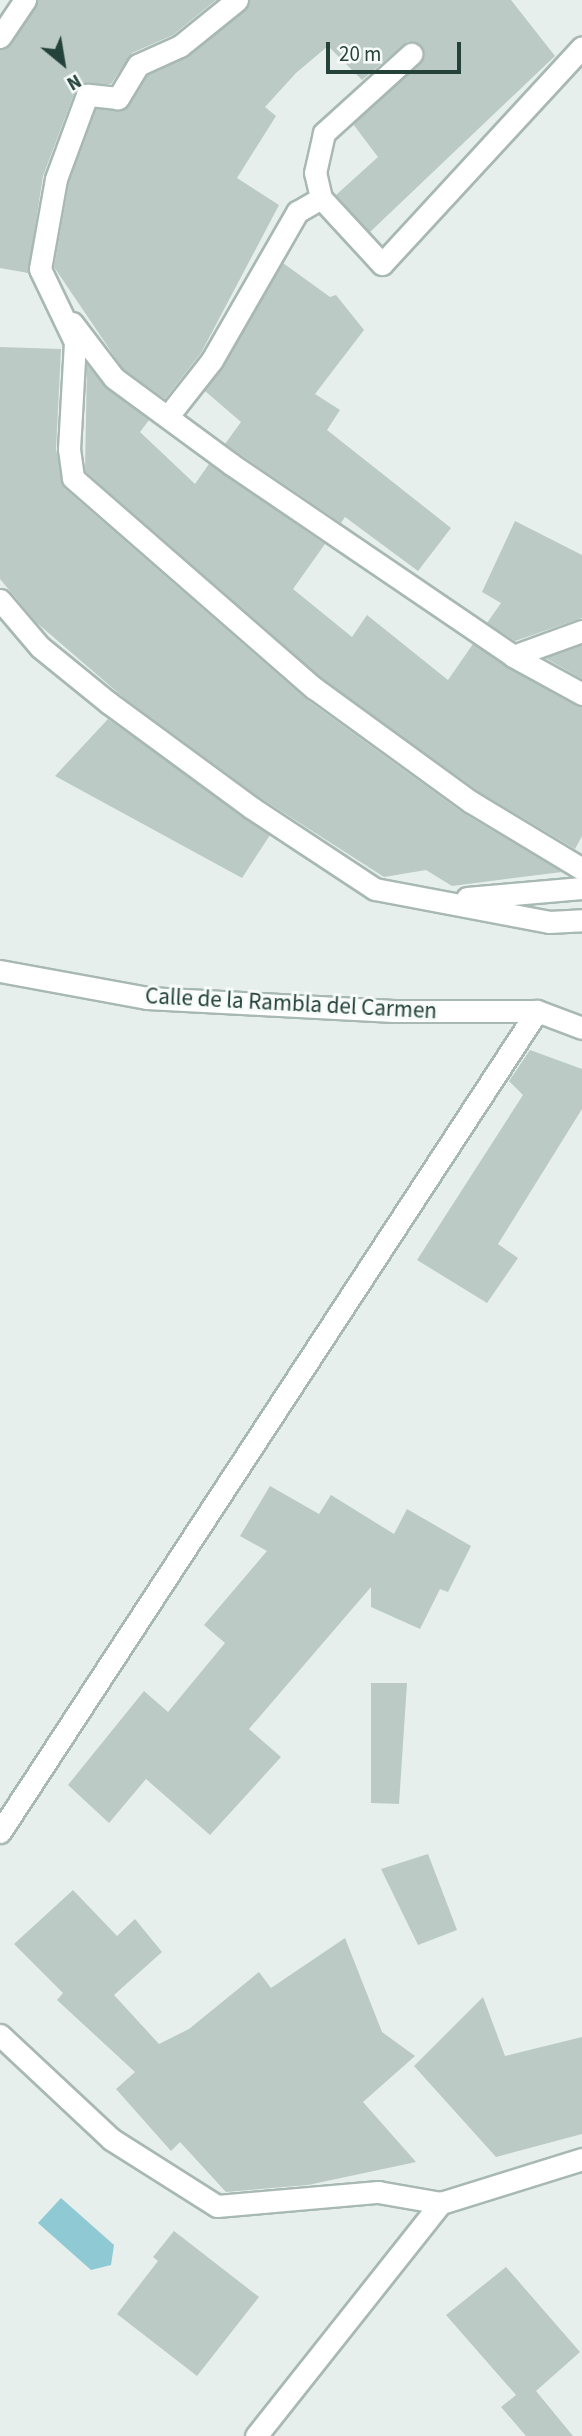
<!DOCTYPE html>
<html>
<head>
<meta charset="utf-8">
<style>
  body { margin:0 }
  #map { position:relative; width:582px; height:2436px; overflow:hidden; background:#e6efeb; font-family:"Source Sans 3",sans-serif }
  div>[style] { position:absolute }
  .water>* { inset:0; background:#8ec9d4 }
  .building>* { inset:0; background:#bbcac4 }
  .roads { filter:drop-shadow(2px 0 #a8b8b2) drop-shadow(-2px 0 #a8b8b2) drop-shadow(0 2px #a8b8b2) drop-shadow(0 -2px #a8b8b2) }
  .lane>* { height:21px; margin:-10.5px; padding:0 10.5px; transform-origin:10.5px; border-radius:10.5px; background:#fff }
  .street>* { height:21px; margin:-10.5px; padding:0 10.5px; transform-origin:10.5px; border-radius:10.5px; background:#fff }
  span { translate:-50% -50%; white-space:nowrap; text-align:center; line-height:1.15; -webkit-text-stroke:6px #f7fbf9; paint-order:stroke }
  .street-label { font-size:23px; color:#24423a }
  .north { position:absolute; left:28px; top:28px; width:70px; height:70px; -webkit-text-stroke:5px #f7fbf9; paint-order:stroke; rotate:150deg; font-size:19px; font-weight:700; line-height:28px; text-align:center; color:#24423a }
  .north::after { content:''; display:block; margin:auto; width:24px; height:32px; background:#24423a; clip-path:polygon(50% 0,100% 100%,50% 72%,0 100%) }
  .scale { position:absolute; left:326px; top:42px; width:135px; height:32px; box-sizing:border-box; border:4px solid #24423a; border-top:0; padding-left:9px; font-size:21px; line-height:24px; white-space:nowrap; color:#24423a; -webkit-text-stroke:5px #f7fbf9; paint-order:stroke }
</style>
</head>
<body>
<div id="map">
  <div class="water">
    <i style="clip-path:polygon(61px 2198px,114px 2245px,111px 2265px,91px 2270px,38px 2223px)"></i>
  </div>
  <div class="building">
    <i style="clip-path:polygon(38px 0,216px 0,173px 35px,132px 53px,111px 84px,77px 86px,43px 176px,28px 273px,0 268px,0 50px,11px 44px)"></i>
    <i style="clip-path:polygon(250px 0,511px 0,555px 56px,370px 232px,336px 195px,378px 157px,353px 124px,420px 64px,424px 51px,408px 41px,362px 80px,328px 46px,296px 73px,265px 107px,276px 116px,237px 178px,279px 205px,201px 353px,165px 399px,123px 369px,54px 267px,69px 182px,96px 109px,124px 109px,147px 75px,188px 56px,245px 10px)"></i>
    <i style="clip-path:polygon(283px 263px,330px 297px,336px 295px,364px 330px,315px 394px,340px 410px,327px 430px,451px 528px,418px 571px,345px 517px,341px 523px,225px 444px,241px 422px,205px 391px)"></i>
    <i style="clip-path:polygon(0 347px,61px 349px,56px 449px,64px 488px,306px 699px,463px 813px,562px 872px,452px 886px,426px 870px,384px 877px,259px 797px,123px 697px,37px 623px,0 579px)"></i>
    <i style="clip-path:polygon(87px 364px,106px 388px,149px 420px,140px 432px,195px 484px,209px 464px,325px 544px,293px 589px,352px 637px,367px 615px,448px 680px,473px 644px,582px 707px,582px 836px,575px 849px,478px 791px,322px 678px,85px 471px)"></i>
    <i style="clip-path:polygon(515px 521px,582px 555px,582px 618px,515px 641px,487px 623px,501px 603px,482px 592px)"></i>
    <i style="clip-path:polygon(582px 645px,582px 679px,545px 658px)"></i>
    <i style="clip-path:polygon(108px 719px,270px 835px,242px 878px,55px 776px)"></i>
    <i style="clip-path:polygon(530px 1050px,582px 1069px,582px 1109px,498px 1244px,518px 1258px,487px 1303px,417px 1260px,523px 1095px,509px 1081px)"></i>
    <i style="clip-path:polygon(270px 1486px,319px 1514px,331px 1495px,394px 1534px,407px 1509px,471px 1546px,448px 1592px,440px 1589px,420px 1629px,371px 1607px,371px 1587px,249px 1729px,281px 1757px,210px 1835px,146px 1779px,109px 1823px,68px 1785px,144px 1691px,168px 1712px,225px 1643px,204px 1625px,267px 1551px,240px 1536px)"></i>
    <i style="clip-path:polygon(371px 1683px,407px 1683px,399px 1804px,371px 1803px)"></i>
    <i style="clip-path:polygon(428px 1854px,457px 1930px,418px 1945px,381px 1869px)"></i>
    <i style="clip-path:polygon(73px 1890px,117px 1936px,135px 1919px,162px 1952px,114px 1995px,159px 2044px,189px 2029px,259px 1972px,271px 1988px,345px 1938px,382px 2032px,415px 2056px,363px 2102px,416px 2162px,308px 2185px,226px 2192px,180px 2142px,171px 2151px,116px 2089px,135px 2072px,57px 2000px,63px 1993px,14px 1944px)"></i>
    <i style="clip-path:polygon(483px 1997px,505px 2056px,582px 2037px,582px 2134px,496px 2157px,414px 2066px)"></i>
    <i style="clip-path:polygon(174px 2231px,259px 2297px,197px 2376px,117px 2314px,158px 2261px,153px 2257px)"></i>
    <i style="clip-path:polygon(506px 2267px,580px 2352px,536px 2391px,573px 2436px,526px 2436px,501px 2407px,516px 2395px,446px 2315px)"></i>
  </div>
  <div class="roads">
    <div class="lane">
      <i style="left:0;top:1832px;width:981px;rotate:-56.81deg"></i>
    </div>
    <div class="street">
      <i style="left:237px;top:0;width:73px;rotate:141.1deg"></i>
      <i style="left:180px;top:46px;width:46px;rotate:155.7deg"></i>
      <i style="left:138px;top:65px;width:39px;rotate:121deg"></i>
      <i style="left:118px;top:98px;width:31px;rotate:-174deg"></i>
      <i style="left:87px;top:95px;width:90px;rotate:110.3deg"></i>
      <i style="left:56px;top:179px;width:91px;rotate:100.1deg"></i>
      <i style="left:40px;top:269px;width:81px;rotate:64.4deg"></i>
      <i style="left:75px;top:342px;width:107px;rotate:93.2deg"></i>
      <i style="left:69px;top:449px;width:29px;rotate:82deg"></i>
      <i style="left:73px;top:478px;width:320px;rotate:41.1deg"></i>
      <i style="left:314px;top:688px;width:194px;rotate:36deg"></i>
      <i style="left:471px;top:802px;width:130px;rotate:31.1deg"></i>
      <i style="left:0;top:37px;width:45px;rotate:-56deg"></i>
      <i style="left:321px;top:198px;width:90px;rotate:47.3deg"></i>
      <i style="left:382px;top:264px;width:295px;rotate:-47.3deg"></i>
      <i style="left:72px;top:323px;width:69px;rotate:52.6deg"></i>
      <i style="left:114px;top:378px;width:145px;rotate:36.3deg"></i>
      <i style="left:231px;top:464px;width:341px;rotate:34.2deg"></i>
      <i style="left:513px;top:656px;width:79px;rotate:28.8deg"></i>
      <i style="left:168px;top:416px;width:71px;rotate:-51.8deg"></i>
      <i style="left:212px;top:360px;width:171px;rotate:-60.1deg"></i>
      <i style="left:297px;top:212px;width:28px;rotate:-30deg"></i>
      <i style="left:321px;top:198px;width:26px;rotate:-103deg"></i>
      <i style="left:315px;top:173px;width:41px;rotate:-77.3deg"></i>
      <i style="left:324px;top:133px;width:118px;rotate:-42.2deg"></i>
      <i style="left:0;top:600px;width:62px;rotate:49.6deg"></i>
      <i style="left:40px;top:647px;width:89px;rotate:39.1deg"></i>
      <i style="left:109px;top:703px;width:177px;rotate:36.3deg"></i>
      <i style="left:252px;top:808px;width:147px;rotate:33.4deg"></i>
      <i style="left:375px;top:889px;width:177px;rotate:10.7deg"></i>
      <i style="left:549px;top:922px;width:33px;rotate:-3deg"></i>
      <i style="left:513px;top:656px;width:73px;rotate:-19.9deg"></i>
      <i style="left:467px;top:898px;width:115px;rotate:-5deg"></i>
      <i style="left:0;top:971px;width:149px;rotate:10.4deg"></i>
      <i style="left:147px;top:998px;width:247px;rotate:3deg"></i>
      <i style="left:394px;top:1011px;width:143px"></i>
      <i style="left:537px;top:1011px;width:48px;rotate:20.7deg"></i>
      <i style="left:0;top:2035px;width:152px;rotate:43.1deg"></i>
      <i style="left:111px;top:2139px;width:125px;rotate:32.3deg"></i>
      <i style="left:217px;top:2206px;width:162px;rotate:-5deg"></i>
      <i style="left:378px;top:2192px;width:64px;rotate:9.9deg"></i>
      <i style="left:256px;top:2436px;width:298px;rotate:-51.6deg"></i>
      <i style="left:441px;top:2203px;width:148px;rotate:-17.3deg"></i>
    </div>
  </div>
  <div class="street-label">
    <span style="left:291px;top:1004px;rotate:3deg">Calle de la Rambla del Carmen</span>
  </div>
  <div class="north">N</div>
  <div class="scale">20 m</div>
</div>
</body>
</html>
